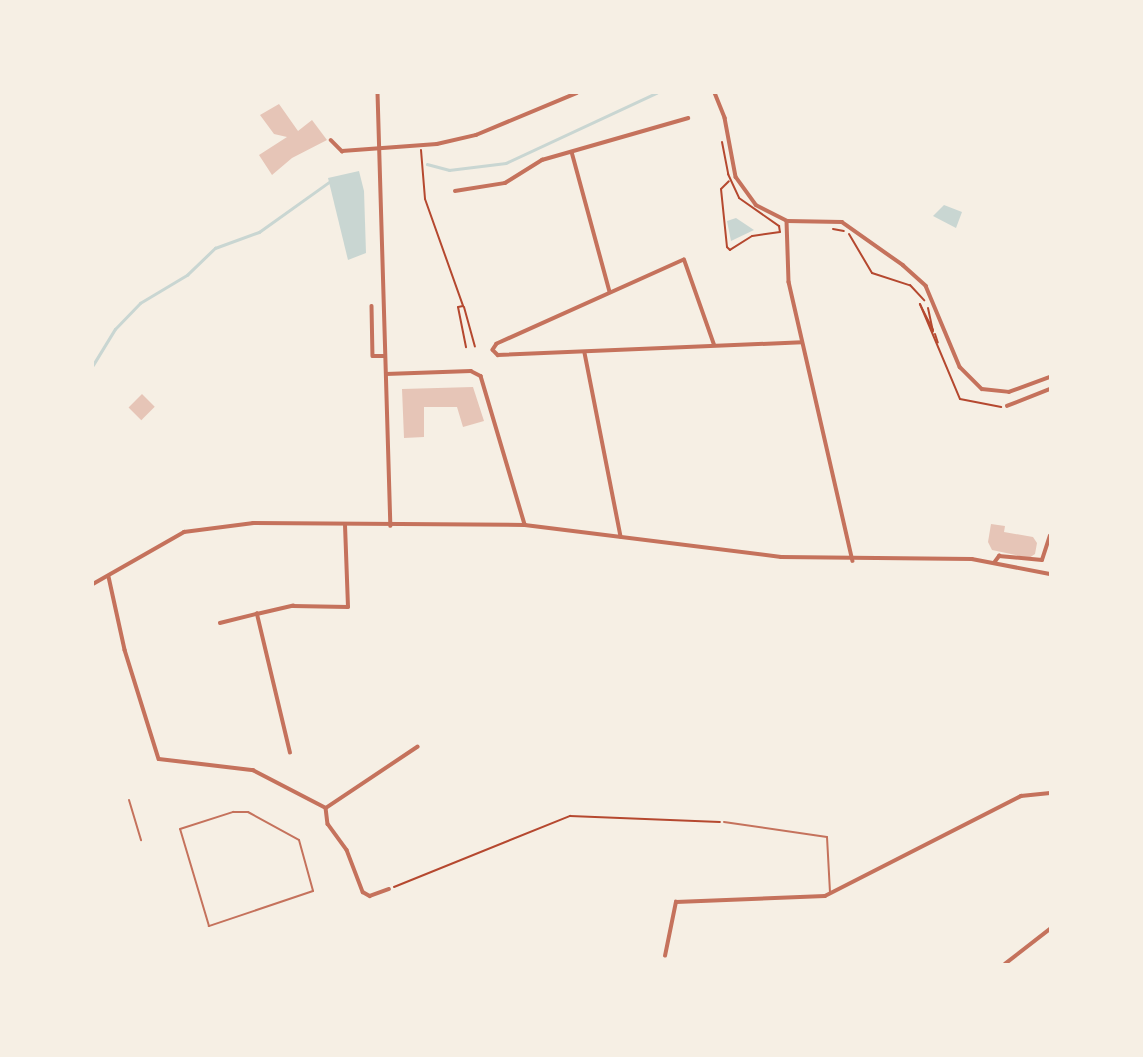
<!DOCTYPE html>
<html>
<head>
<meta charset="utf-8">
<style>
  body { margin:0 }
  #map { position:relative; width:1143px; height:1057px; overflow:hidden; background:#f6efe4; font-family:Barlow,sans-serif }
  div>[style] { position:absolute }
  .water>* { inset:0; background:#c9d6d2 }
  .stream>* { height:2.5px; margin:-1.25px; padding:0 1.25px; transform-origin:1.25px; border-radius:1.25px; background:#c9d6d2 }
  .building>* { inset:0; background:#e6c5b7; transform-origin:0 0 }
  .path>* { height:2px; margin:-1px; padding:0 1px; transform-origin:1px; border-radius:1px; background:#b5482f }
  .service>* { height:2px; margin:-1px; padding:0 1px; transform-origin:1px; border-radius:1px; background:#c5725c }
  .minor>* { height:3.5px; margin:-1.75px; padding:0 1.75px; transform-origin:1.75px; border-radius:1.75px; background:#c5725c }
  span { translate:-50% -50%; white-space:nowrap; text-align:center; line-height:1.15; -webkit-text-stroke:5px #f6efe4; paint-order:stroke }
  .frame { position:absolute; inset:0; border:94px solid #f6efe4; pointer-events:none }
</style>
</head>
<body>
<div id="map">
  <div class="water">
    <i style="clip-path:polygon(359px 171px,364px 191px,366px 253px,348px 260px,328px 178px)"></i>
    <i style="clip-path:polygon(944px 205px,962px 212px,956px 228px,933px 216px)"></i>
    <i style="clip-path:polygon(736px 218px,754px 230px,731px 241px,727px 221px)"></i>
  </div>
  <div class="stream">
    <i style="left:427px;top:164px;width:23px;rotate:15deg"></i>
    <i style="left:449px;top:170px;width:57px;rotate:-7deg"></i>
    <i style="left:506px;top:163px;width:166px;rotate:-25deg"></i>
    <i style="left:93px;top:365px;width:42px;rotate:-58.6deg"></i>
    <i style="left:115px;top:329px;width:36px;rotate:-46deg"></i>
    <i style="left:140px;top:303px;width:55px;rotate:-30.8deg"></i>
    <i style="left:187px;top:275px;width:39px;rotate:-44deg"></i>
    <i style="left:215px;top:248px;width:47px;rotate:-20deg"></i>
    <i style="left:259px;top:232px;width:90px;rotate:-35.5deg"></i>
  </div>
  <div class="building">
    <i style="clip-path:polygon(279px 104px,298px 131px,312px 120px,327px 140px,292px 158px,272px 175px,259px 155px,287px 137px,274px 134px,260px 115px)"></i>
    <i style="clip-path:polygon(473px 387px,484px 421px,463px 427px,457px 407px,424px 407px,424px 437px,404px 438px,402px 389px)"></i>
    <i style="left:142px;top:394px;width:18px;height:19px;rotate:45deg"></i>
    <i style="clip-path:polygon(991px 524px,1005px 526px,1004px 532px,1033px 537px,1037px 543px,1035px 554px,1029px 558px,992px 550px,988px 542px)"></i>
  </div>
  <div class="path">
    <i style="left:722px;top:142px;width:33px;rotate:79deg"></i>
    <i style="left:728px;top:174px;width:26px;rotate:65deg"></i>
    <i style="left:739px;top:198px;width:49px;rotate:35deg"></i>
    <i style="left:779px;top:226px;width:6px;rotate:81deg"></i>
    <i style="left:780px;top:232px;width:28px;rotate:172deg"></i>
    <i style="left:752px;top:236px;width:26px;rotate:148deg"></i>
    <i style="left:730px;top:250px;width:4px;rotate:-135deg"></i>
    <i style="left:727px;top:247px;width:58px;rotate:-95.9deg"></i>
    <i style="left:721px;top:189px;width:11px;rotate:-45deg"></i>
    <i style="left:421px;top:150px;width:49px;rotate:85.3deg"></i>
    <i style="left:425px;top:199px;width:114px;rotate:70.4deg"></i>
    <i style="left:463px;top:306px;width:5px;rotate:169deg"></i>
    <i style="left:458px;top:307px;width:41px;rotate:78.7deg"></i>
    <i style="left:833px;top:229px;width:11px;rotate:10deg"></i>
    <i style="left:849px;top:234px;width:45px;rotate:59.5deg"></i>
    <i style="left:872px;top:273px;width:40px;rotate:18deg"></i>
    <i style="left:910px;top:285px;width:21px;rotate:47deg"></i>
    <i style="left:464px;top:307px;width:41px;rotate:74.6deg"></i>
    <i style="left:928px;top:308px;width:24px;rotate:78deg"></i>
    <i style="left:933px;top:330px;width:29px;rotate:-117deg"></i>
    <i style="left:920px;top:304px;width:103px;rotate:67.2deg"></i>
    <i style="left:960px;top:399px;width:42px;rotate:11deg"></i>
    <i style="left:935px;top:334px;width:9px;rotate:72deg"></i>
    <i style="left:394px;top:887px;width:190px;rotate:-22deg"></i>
    <i style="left:570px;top:816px;width:150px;rotate:2.3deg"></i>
  </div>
  <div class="service">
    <i style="left:129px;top:800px;width:42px;rotate:73.3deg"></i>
    <i style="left:233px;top:812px;width:15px"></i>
    <i style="left:248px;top:812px;width:58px;rotate:28.8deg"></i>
    <i style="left:299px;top:840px;width:53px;rotate:74.6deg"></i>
    <i style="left:313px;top:891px;width:110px;rotate:161.4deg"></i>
    <i style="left:209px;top:926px;width:101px;rotate:-106.6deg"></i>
    <i style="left:180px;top:829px;width:56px;rotate:-17.8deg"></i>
    <i style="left:724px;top:822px;width:104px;rotate:8.3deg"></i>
    <i style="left:827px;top:837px;width:55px;rotate:86.9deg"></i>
  </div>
  <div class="minor">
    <i style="left:378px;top:93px;width:433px;rotate:88.3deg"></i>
    <i style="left:715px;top:93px;width:27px;rotate:68deg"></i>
    <i style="left:725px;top:118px;width:60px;rotate:79.4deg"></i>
    <i style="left:736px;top:177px;width:34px;rotate:54deg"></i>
    <i style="left:756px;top:205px;width:35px;rotate:27deg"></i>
    <i style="left:787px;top:221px;width:55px;rotate:1deg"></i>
    <i style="left:842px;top:222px;width:75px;rotate:35.2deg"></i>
    <i style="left:903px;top:265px;width:31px;rotate:42deg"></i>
    <i style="left:926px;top:286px;width:88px;rotate:67.2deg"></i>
    <i style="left:960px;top:367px;width:31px;rotate:45deg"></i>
    <i style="left:982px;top:389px;width:27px;rotate:6deg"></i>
    <i style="left:1009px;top:392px;width:44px;rotate:-20.1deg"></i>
    <i style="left:331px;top:140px;width:16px;rotate:45deg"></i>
    <i style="left:342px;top:151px;width:95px;rotate:-4.2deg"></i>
    <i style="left:437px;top:144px;width:40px;rotate:-13deg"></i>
    <i style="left:476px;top:135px;width:109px;rotate:-22.6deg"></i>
    <i style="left:572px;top:152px;width:145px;rotate:74.8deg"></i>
    <i style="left:455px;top:191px;width:51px;rotate:-9.1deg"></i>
    <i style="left:505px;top:183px;width:44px;rotate:-31.9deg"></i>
    <i style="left:542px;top:160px;width:152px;rotate:-16deg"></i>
    <i style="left:787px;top:221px;width:61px;rotate:88.1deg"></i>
    <i style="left:789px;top:282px;width:286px;rotate:77.1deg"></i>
    <i style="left:372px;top:306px;width:50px;rotate:88.9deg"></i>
    <i style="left:373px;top:356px;width:11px"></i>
    <i style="left:714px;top:345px;width:90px;rotate:-109.4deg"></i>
    <i style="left:684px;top:260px;width:205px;rotate:155.8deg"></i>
    <i style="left:497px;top:344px;width:7px;rotate:124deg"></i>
    <i style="left:493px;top:350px;width:7px;rotate:45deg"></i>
    <i style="left:498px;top:355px;width:304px;rotate:-2.4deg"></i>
    <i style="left:585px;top:353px;width:187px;rotate:78.9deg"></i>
    <i style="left:386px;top:374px;width:85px;rotate:-2deg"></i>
    <i style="left:471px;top:371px;width:11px;rotate:27deg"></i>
    <i style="left:481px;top:376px;width:155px;rotate:73.5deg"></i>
    <i style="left:1007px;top:406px;width:46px;rotate:-21.6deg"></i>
    <i style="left:994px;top:563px;width:9px;rotate:-54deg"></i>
    <i style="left:999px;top:556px;width:43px;rotate:5.3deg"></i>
    <i style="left:1042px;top:560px;width:25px;rotate:-72deg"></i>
    <i style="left:109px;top:577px;width:75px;rotate:77.6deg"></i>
    <i style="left:125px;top:650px;width:114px;rotate:72.7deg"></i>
    <i style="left:159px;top:759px;width:95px;rotate:6.7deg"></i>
    <i style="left:253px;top:770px;width:82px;rotate:27.5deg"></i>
    <i style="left:326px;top:808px;width:110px;rotate:-33.8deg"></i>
    <i style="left:93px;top:584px;width:105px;rotate:-29.7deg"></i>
    <i style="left:184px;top:532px;width:70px;rotate:-7.4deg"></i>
    <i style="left:253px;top:523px;width:272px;rotate:0.4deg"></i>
    <i style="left:525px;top:525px;width:258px;rotate:7.1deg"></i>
    <i style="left:781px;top:557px;width:191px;rotate:0.6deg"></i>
    <i style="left:972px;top:559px;width:79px;rotate:10.9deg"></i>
    <i style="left:220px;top:623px;width:38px;rotate:-14deg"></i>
    <i style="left:290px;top:753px;width:143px;rotate:-103.4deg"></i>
    <i style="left:257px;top:614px;width:37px;rotate:-13deg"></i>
    <i style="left:293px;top:606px;width:55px;rotate:1deg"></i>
    <i style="left:348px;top:607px;width:82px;rotate:-92.1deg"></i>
    <i style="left:326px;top:808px;width:16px;rotate:83deg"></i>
    <i style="left:328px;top:824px;width:32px;rotate:54deg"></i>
    <i style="left:347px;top:850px;width:45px;rotate:69.1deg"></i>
    <i style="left:363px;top:892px;width:8px;rotate:30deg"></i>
    <i style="left:370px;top:896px;width:20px;rotate:-20deg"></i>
    <i style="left:665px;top:956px;width:55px;rotate:-78.5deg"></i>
    <i style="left:676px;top:902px;width:149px;rotate:-2.3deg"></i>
    <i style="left:825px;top:896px;width:220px;rotate:-27deg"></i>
    <i style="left:1021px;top:796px;width:29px;rotate:-6deg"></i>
    <i style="left:1005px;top:964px;width:57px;rotate:-37.9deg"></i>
  </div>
  <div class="frame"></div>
</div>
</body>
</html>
